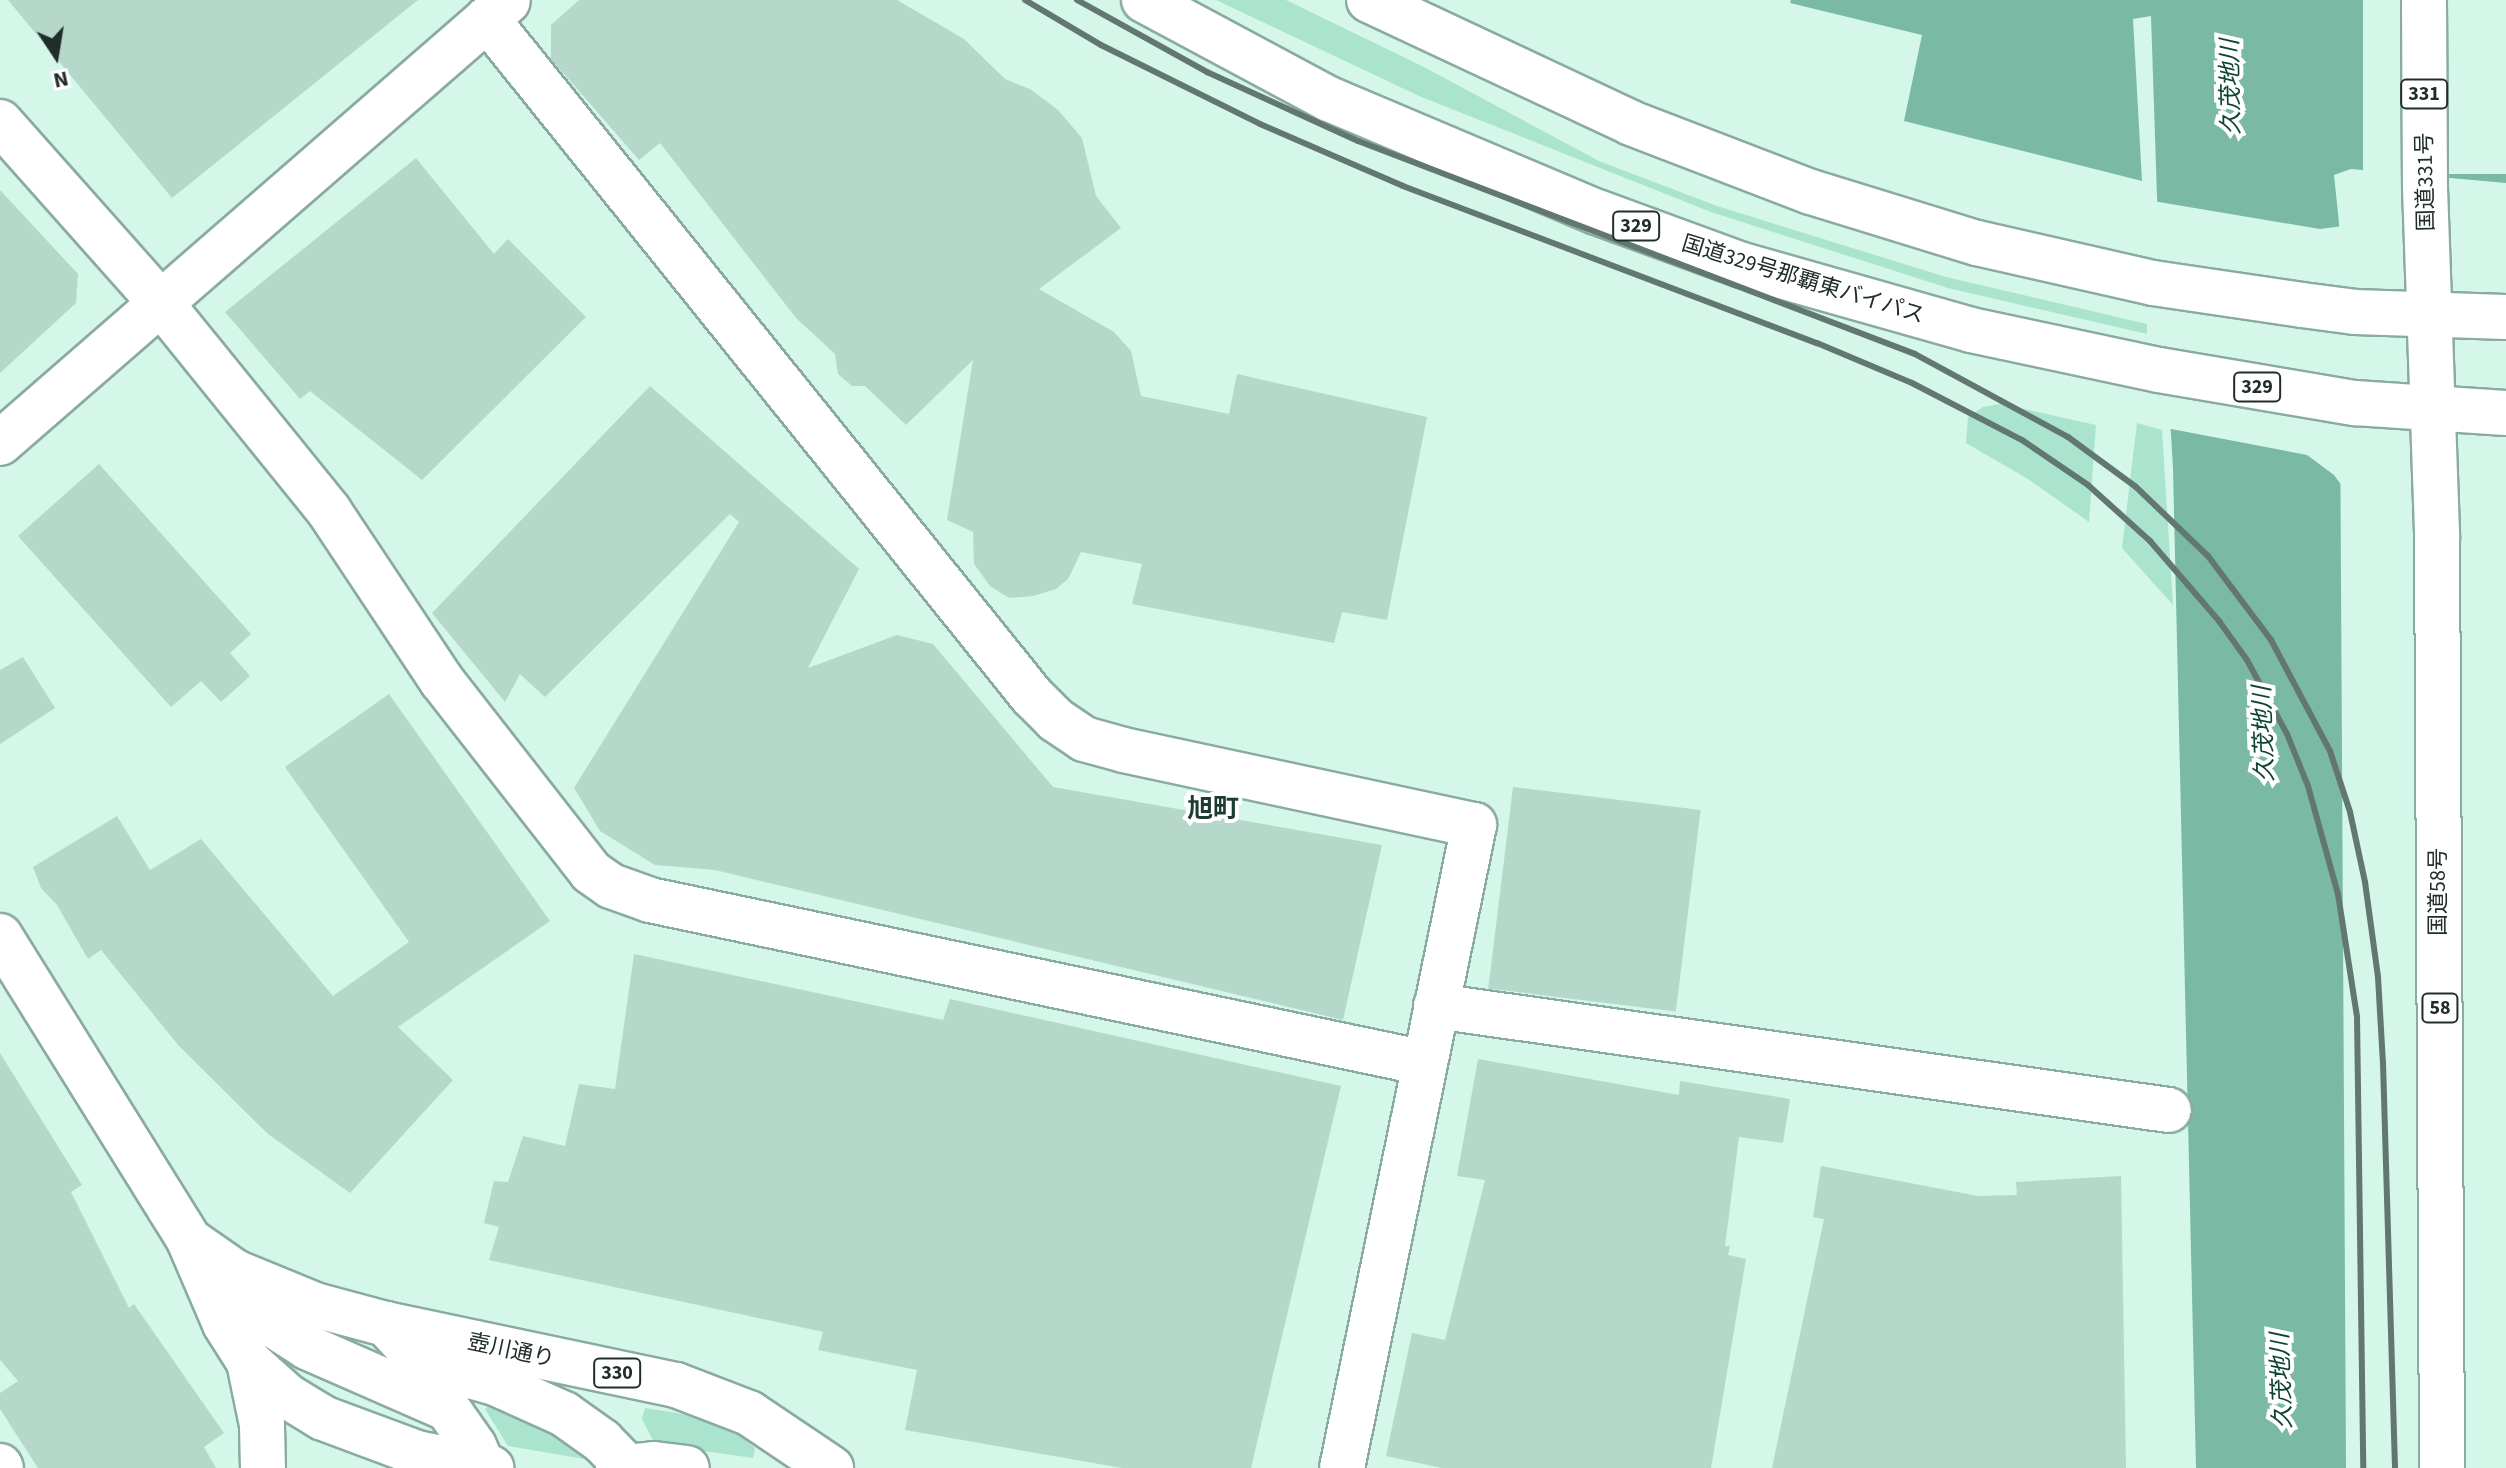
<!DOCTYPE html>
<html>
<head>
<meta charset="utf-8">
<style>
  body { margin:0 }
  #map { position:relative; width:2506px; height:1468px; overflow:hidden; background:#d4f7e9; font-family:"Source Sans 3","Noto Sans JP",sans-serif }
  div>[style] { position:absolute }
  .green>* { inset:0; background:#aae4cf }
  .water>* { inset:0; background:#7abaa4 }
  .pier>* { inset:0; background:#d4f7e9; transform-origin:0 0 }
  .building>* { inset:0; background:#b6d8cb; transform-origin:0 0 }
  .roads { filter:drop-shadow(2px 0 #8aab9f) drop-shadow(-2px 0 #8aab9f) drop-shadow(0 2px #8aab9f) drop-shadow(0 -2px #8aab9f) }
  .minor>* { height:44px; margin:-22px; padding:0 22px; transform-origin:22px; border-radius:22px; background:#fff }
  .major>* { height:44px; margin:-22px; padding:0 22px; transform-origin:22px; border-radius:22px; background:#fff }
  .highway>* { height:44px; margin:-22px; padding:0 22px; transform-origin:22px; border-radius:22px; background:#fff }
  .rail>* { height:6px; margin:-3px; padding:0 3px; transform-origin:3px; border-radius:3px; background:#62776f }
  span { translate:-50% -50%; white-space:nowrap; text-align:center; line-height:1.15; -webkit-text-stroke:8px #fff; paint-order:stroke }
  .shield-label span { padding:2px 6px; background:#fff; border:2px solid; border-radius:6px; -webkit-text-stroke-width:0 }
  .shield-label { font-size:20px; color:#202e29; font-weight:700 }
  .street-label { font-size:22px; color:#202e29 }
  .water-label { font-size:24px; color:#0d4435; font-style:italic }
  .quarter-label { font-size:26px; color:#1d3b31; font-weight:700 }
  .north { position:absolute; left:16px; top:16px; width:80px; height:80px; -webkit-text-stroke:6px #fff; paint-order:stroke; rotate:168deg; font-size:22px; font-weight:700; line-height:32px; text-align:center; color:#202e29 }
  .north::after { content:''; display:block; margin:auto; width:28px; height:36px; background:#202e29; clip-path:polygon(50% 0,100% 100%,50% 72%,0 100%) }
</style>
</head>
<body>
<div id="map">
  <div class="green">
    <i style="clip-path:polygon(1216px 0,1286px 0,1422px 66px,1599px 161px,1717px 206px,1946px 277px,2147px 324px,2147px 334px,1948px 288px,1711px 212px,1419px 96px)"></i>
    <i style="clip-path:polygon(2001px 404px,2096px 425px,2089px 522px,2028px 479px,1966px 443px,1968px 417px,1983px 407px)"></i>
    <i style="clip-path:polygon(2137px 423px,2162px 430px,2173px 605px,2122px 548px)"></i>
    <i style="clip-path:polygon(492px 1403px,534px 1421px,589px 1452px,590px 1460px,508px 1446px,485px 1409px)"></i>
    <i style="clip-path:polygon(645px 1408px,719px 1420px,755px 1448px,753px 1458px,655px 1444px,642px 1419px)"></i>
  </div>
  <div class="water">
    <i style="clip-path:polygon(1791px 0,2506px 0,2506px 183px,2351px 169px,2334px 175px,2339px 223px,2346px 1468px,2196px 1468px,2173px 468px,2157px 197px,2151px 16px,2133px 19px,2142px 181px,1904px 121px,1922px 35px,1790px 3px)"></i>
  </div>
  <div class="pier">
    <i style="left:2363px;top:0;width:143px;height:174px"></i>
    <i style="clip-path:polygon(2153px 201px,2320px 229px,2343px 226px,2345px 490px,2334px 475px,2307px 455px,2166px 428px)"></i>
  </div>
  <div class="building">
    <i style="clip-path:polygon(8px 0,418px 0,172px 198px)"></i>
    <i style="clip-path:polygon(579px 0,897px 0,964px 39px,1005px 79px,1030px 89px,1058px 110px,1082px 138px,1096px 196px,1121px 228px,1039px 289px,1114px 332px,1131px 351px,1141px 396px,1229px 414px,1237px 374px,1427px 417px,1387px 620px,1342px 612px,1334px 643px,1132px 604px,1142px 564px,1081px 552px,1068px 579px,1056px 589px,1033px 596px,1009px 598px,990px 586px,974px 564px,973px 532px,947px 520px,973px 360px,906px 425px,865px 386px,852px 386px,838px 374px,835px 354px,796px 318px,660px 143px,639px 160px,551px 59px,551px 25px)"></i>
    <i style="clip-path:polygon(416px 158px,494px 254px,508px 239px,586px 317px,422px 480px,310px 391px,300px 399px,225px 312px)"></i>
    <i style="clip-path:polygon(0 190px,78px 274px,76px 303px,0 373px)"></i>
    <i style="clip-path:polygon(650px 386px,859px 569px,808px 668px,897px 635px,933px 644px,1053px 787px,1382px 845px,1343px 1020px,715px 870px,655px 865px,600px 831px,574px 788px,739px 522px,730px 514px,545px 697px,520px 674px,505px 702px,432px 613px)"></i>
    <i style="clip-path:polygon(99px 464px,251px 634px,230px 653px,250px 676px,221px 702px,201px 681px,171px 707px,18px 536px)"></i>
    <i style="clip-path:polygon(23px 657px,55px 708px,0 744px,0 670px)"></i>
    <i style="clip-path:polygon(389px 694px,550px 921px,398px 1027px,453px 1080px,350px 1193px,268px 1134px,179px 1046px,101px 950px,88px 959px,57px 905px,41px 888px,33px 867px,117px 816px,150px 870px,201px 839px,333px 996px,409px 942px,285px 767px)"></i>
    <i style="left:1513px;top:787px;width:189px;height:203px;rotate:7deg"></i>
    <i style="clip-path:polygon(634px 954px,943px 1020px,950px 999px,1341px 1086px,1251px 1468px,1122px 1468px,905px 1430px,917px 1370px,818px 1350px,823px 1332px,489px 1260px,499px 1227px,484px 1223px,494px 1181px,508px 1182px,523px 1136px,565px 1146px,579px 1084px,615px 1089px)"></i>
    <i style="clip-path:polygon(0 1053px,82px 1185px,71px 1192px,129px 1308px,134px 1304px,224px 1433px,204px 1447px,216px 1468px,38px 1468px,0 1409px,0 1393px,18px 1381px,0 1360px)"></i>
    <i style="clip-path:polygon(1478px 1059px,1679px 1095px,1680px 1081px,1790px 1099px,1783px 1143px,1739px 1137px,1725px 1246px,1730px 1246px,1728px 1255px,1746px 1259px,1711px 1468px,1442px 1468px,1386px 1456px,1412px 1333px,1445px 1340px,1485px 1180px,1457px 1176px)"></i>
    <i style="clip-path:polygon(1821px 1166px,1978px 1196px,2017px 1195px,2016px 1182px,2121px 1176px,2126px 1468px,1772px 1468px,1824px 1219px,1813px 1217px)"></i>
  </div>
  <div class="roads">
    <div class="minor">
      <i style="left:487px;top:19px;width:869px;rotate:51.17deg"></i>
      <i style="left:1032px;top:696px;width:34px;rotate:45deg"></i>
      <i style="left:1056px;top:720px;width:34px;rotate:34deg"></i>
      <i style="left:1084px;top:739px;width:41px;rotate:15.4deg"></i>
      <i style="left:1124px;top:750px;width:358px;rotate:12.1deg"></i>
      <i style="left:1474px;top:825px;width:656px;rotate:101.6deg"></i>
      <i style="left:0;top:122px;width:241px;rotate:48.4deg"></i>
      <i style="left:160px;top:302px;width:269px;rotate:51deg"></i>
      <i style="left:329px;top:511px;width:204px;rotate:56.4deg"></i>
      <i style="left:442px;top:681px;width:242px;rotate:52deg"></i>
      <i style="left:591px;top:872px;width:24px;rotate:35deg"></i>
      <i style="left:611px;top:886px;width:41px;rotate:19.7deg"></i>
      <i style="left:650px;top:900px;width:792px;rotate:11.88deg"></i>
      <i style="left:0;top:443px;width:673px;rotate:-41.03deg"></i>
      <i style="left:1436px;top:1006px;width:740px;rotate:8.08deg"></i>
      <i style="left:386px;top:1324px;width:52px;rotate:47.4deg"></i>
      <i style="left:421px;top:1362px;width:77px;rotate:15.8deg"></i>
      <i style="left:495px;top:1383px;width:76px;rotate:24.2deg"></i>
      <i style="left:564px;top:1414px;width:47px;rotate:35.4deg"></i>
      <i style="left:602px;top:1441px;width:37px;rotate:46deg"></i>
      <i style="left:0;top:1466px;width:2px;rotate:63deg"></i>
    </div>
    <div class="major">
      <i style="left:235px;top:1272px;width:59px;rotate:56.9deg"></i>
      <i style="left:267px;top:1321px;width:48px;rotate:33deg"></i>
      <i style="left:307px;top:1347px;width:154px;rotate:23.7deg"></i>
      <i style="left:448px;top:1409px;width:45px;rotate:54.9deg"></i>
      <i style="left:474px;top:1446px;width:24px;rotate:66deg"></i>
    </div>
    <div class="highway">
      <i style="left:1144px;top:0;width:210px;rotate:28.2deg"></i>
      <i style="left:1329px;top:99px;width:291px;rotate:22.9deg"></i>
      <i style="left:1597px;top:212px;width:154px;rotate:20.1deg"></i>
      <i style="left:1742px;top:265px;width:238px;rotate:15.8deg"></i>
      <i style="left:1971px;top:330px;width:192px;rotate:12deg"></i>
      <i style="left:2159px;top:370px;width:199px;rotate:9.6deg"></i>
      <i style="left:2355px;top:403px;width:151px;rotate:3.8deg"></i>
      <i style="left:1369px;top:0;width:289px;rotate:25.1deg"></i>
      <i style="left:1631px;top:123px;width:193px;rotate:21deg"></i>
      <i style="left:1811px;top:192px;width:174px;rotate:17.1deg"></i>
      <i style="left:1977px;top:243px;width:180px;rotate:12.8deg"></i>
      <i style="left:2153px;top:283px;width:151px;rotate:8.4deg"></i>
      <i style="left:2302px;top:305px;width:53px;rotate:7.5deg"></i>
      <i style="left:2355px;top:312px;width:151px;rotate:1.9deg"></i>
      <i style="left:2424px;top:0;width:188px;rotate:89.7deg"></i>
      <i style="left:2425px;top:188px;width:351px;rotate:88deg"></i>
      <i style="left:2437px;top:539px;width:929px;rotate:89.69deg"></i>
      <i style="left:0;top:936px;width:358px;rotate:58.1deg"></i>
      <i style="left:189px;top:1240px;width:91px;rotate:66.8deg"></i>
      <i style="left:225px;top:1324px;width:45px;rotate:57.7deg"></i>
      <i style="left:249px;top:1362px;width:51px;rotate:41.8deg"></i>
      <i style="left:287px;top:1396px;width:42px;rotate:31.4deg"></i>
      <i style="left:323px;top:1418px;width:100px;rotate:20.4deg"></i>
      <i style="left:417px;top:1453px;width:76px;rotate:11.5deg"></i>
      <i style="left:189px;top:1240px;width:56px;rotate:34.8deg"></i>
      <i style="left:235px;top:1272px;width:87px;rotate:22.4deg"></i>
      <i style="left:315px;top:1305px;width:73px;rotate:15deg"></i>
      <i style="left:386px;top:1324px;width:296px;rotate:11.9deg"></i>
      <i style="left:676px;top:1385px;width:78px;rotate:21deg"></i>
      <i style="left:749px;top:1413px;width:99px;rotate:33.9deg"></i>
      <i style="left:249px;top:1362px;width:64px;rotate:78.3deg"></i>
      <i style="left:262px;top:1425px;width:43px;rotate:88.7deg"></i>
      <i style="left:618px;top:1468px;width:36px;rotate:-6deg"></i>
      <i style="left:654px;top:1464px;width:33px;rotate:7deg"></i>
    </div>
  </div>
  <div class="rail">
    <i style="left:1025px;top:0;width:88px;rotate:30.6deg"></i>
    <i style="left:1101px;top:45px;width:178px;rotate:26.4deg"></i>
    <i style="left:1260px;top:124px;width:156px;rotate:23.4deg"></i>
    <i style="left:1403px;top:186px;width:443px;rotate:20.8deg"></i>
    <i style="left:1817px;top:343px;width:103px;rotate:22.8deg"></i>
    <i style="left:1912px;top:383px;width:124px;rotate:27.4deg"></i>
    <i style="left:2022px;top:440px;width:80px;rotate:34.3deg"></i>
    <i style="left:2088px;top:485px;width:84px;rotate:42.1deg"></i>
    <i style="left:2150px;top:541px;width:106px;rotate:49.2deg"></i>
    <i style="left:2219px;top:621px;width:48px;rotate:54.3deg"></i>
    <i style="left:2247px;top:660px;width:84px;rotate:61.6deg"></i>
    <i style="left:2287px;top:734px;width:56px;rotate:68deg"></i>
    <i style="left:2308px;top:786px;width:112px;rotate:74.5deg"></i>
    <i style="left:2338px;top:894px;width:124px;rotate:81.2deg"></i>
    <i style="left:2357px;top:1017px;width:451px;rotate:89.2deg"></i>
    <i style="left:1077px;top:0;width:149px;rotate:29deg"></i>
    <i style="left:1207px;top:72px;width:166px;rotate:24.6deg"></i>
    <i style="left:1358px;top:141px;width:596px;rotate:20.93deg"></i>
    <i style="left:1915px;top:354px;width:174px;rotate:28.5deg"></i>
    <i style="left:2068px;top:437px;width:84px;rotate:36.3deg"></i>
    <i style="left:2136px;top:487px;width:100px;rotate:43.8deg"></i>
    <i style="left:2208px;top:556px;width:105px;rotate:53.1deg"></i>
    <i style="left:2271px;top:640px;width:126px;rotate:62deg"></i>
    <i style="left:2330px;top:751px;width:64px;rotate:71.8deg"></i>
    <i style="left:2350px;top:812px;width:72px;rotate:77.9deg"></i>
    <i style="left:2365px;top:882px;width:96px;rotate:82.2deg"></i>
    <i style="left:2378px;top:977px;width:86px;rotate:86.7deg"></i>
    <i style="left:2383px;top:1063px;width:405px;rotate:88.3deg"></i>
  </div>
  <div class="shield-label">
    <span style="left:2424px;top:94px">331</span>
    <span style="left:1636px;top:226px">329</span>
    <span style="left:2257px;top:387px">329</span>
    <span style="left:2440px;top:1008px">58</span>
    <span style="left:617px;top:1373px">330</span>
  </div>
  <div class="street-label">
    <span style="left:2426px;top:182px;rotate:-91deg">国道331号</span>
    <span style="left:1803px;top:280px;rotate:17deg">国道329号那覇東バイパス</span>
    <span style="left:2439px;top:892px;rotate:-90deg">国道58号</span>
    <span style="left:511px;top:1351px;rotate:12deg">壺川通り</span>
  </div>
  <div class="water-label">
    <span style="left:2231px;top:87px;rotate:-91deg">久茂地川</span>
    <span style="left:2264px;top:734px;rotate:-92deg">久茂地川</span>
    <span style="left:2282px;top:1381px;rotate:-92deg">久茂地川</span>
  </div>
  <div class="quarter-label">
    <span style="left:1213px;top:809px">旭町</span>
  </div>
  <div class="north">N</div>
</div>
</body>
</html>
